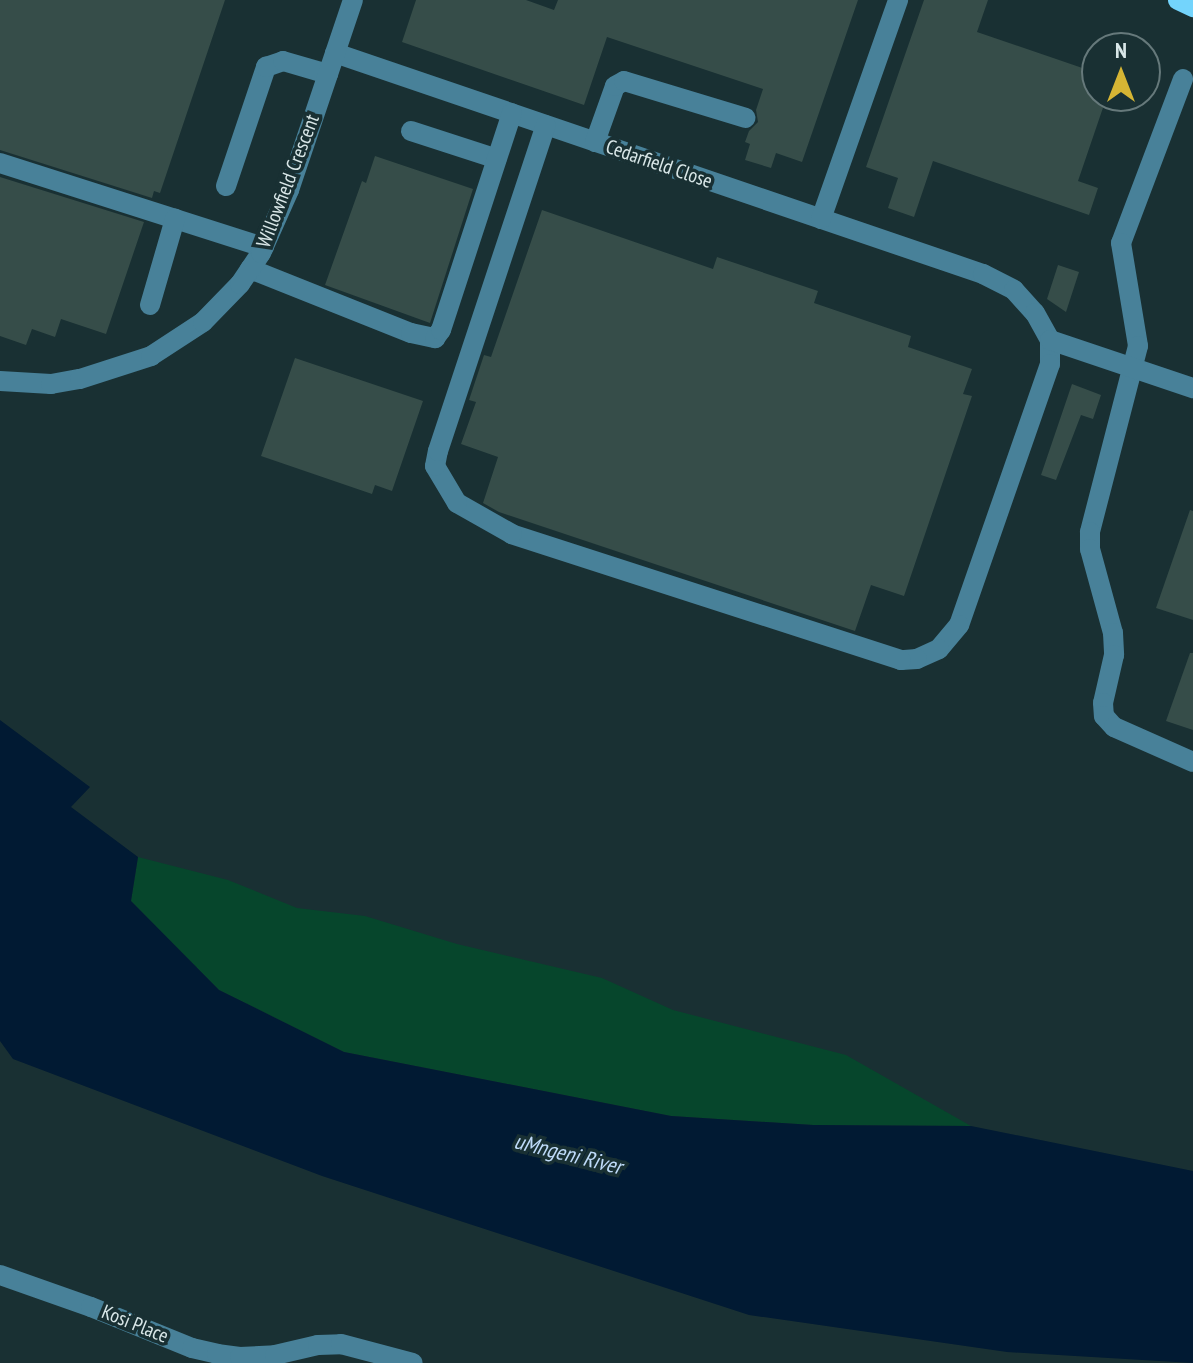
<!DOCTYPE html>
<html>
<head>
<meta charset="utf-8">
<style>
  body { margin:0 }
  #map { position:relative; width:1193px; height:1363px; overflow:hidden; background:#193033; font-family:"PT Sans Narrow",sans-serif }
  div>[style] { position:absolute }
  .green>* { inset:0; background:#06462c }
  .water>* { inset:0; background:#011a33 }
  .building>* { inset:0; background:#364d49 }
  .minor>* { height:20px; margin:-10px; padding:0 10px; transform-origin:10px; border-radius:10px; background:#488199 }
  .major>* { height:20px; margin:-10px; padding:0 10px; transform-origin:10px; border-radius:10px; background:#73d4fc }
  span { translate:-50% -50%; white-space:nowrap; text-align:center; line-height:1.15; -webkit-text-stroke:7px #193033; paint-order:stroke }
  .street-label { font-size:20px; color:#d9e7e8 }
  .water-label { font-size:22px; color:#bedaf8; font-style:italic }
  .north { position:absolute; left:1081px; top:32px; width:80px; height:80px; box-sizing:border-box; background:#193033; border:2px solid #66797b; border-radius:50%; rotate:0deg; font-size:22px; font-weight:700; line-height:32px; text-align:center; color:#d9e7e8 }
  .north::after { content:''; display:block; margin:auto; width:28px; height:36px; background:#d6b534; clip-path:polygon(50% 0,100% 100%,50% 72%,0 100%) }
</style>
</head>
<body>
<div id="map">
  <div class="green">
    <i style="clip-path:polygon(138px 857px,228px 880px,297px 908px,365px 916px,457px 944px,602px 978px,673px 1010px,846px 1055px,971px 1126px,813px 1125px,671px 1116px,344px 1052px,219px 990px,131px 901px)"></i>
  </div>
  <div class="water">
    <i style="clip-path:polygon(0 720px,90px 787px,71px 807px,138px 857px,131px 901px,219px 990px,344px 1052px,671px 1116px,813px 1125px,971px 1126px,1193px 1171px,1193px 1363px,1007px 1352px,749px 1315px,322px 1176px,13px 1059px,0 1041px)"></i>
  </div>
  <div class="building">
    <i style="clip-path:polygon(0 0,225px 0,160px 193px,154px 191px,152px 198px,0 150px)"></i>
    <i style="clip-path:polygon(416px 0,526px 0,554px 10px,558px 0,858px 0,802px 162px,776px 153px,771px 168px,745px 160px,750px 144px,745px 142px,749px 131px,758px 122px,756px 110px,763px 89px,607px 37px,584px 105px,402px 42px)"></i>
    <i style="clip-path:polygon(924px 0,988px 0,977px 32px,1097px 73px,1097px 96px,1107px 96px,1078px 181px,1098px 188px,1089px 215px,933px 161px,914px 217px,888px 208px,898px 178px,866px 167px)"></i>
    <i style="clip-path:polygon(375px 156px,473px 189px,430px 323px,325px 285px,362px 181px,366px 183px)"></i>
    <i style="clip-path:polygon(0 177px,144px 222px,106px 334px,61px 319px,55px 337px,32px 329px,26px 345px,0 336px)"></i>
    <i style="clip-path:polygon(542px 210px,713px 269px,717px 257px,818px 291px,814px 303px,911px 336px,908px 347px,972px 369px,963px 394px,972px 396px,904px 596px,871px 585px,855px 631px,499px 512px,483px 503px,498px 457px,461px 444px,476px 402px,469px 400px,484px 355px,491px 357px)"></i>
    <i style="clip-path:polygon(1058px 265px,1079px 272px,1066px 312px,1047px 299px)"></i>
    <i style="clip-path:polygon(295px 358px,423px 401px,392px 491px,375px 485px,372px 494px,261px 456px)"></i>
    <i style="clip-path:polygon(1072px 384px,1101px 395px,1093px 419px,1081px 415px,1056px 480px,1041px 475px)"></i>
    <i style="clip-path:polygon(1190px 510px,1193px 511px,1193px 620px,1156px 608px)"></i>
    <i style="clip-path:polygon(1190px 653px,1193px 653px,1193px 730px,1166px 721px)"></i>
  </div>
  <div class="minor">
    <i style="left:335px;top:53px;width:685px;rotate:18.83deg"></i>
    <i style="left:983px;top:274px;width:35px;rotate:27deg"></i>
    <i style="left:1014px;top:290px;width:31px;rotate:48deg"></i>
    <i style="left:1035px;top:313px;width:31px;rotate:61deg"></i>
    <i style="left:1050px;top:340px;width:24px;rotate:90deg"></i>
    <i style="left:1050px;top:364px;width:276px;rotate:109.2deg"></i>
    <i style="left:959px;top:625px;width:31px;rotate:130deg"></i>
    <i style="left:939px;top:649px;width:24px;rotate:156deg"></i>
    <i style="left:917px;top:659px;width:16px;rotate:176deg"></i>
    <i style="left:901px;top:660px;width:409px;rotate:-162.1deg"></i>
    <i style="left:512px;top:534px;width:63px;rotate:-150.6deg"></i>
    <i style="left:457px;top:503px;width:43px;rotate:-120.7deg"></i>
    <i style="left:435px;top:466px;width:15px;rotate:-79deg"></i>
    <i style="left:438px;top:451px;width:343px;rotate:-71.7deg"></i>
    <i style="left:1183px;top:79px;width:175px;rotate:110.7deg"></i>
    <i style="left:1121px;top:243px;width:104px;rotate:80.6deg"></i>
    <i style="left:1138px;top:346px;width:192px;rotate:104.5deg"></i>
    <i style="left:1090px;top:532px;width:17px;rotate:90deg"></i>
    <i style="left:1090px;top:549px;width:87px;rotate:74.7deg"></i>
    <i style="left:1113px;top:633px;width:22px;rotate:87deg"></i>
    <i style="left:1114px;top:655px;width:49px;rotate:102.9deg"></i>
    <i style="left:1103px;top:703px;width:13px;rotate:86deg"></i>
    <i style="left:1104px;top:716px;width:15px;rotate:48deg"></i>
    <i style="left:1114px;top:727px;width:86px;rotate:23.9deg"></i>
    <i style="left:411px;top:131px;width:90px;rotate:18deg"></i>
    <i style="left:595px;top:142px;width:59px;rotate:-70.3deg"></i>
    <i style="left:615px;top:86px;width:10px;rotate:-29deg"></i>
    <i style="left:624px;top:81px;width:127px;rotate:16.9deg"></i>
    <i style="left:0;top:163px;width:277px;rotate:17.7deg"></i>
    <i style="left:226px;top:186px;width:126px;rotate:-71.4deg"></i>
    <i style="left:266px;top:67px;width:18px;rotate:-19deg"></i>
    <i style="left:283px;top:61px;width:47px;rotate:16.1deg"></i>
    <i style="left:821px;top:219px;width:232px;rotate:-70.6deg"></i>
    <i style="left:250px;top:269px;width:173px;rotate:21.7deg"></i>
    <i style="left:411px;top:333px;width:25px;rotate:12deg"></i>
    <i style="left:435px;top:338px;width:10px;rotate:-53deg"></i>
    <i style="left:441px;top:330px;width:228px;rotate:-71.9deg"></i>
    <i style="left:150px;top:305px;width:90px;rotate:-73.8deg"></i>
    <i style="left:1050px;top:340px;width:151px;rotate:18.6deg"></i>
    <i style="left:0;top:381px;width:51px;rotate:3.4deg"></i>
    <i style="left:51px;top:384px;width:29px;rotate:-10deg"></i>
    <i style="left:80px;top:379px;width:75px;rotate:-17.9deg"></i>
    <i style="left:151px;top:356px;width:62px;rotate:-33.2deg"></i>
    <i style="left:203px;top:322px;width:53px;rotate:-45.8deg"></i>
    <i style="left:240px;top:284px;width:37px;rotate:-56deg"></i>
    <i style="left:261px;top:253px;width:69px;rotate:-66deg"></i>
    <i style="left:289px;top:190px;width:200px;rotate:-71.4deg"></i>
    <i style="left:0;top:1275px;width:96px;rotate:19.4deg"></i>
    <i style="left:91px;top:1307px;width:109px;rotate:22.1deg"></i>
    <i style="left:192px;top:1348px;width:26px;rotate:13deg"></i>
    <i style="left:217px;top:1354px;width:23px;rotate:7deg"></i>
    <i style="left:240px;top:1357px;width:35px;rotate:-3deg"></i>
    <i style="left:275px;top:1355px;width:44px;rotate:-13.1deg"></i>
    <i style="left:318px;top:1345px;width:23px;rotate:-2deg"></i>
    <i style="left:341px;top:1344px;width:74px;rotate:14.8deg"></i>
  </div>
  <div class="major">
    <i style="left:1178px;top:0;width:17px;rotate:25deg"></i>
  </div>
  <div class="street-label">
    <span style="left:659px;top:164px;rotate:19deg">Cedarfield Close</span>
    <span style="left:288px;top:181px;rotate:-69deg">Willowfield Crescent</span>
    <span style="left:135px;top:1324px;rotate:22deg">Kosi Place</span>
  </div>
  <div class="water-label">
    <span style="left:568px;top:1154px;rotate:14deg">uMngeni River</span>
  </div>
  <div class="north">N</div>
</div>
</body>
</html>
